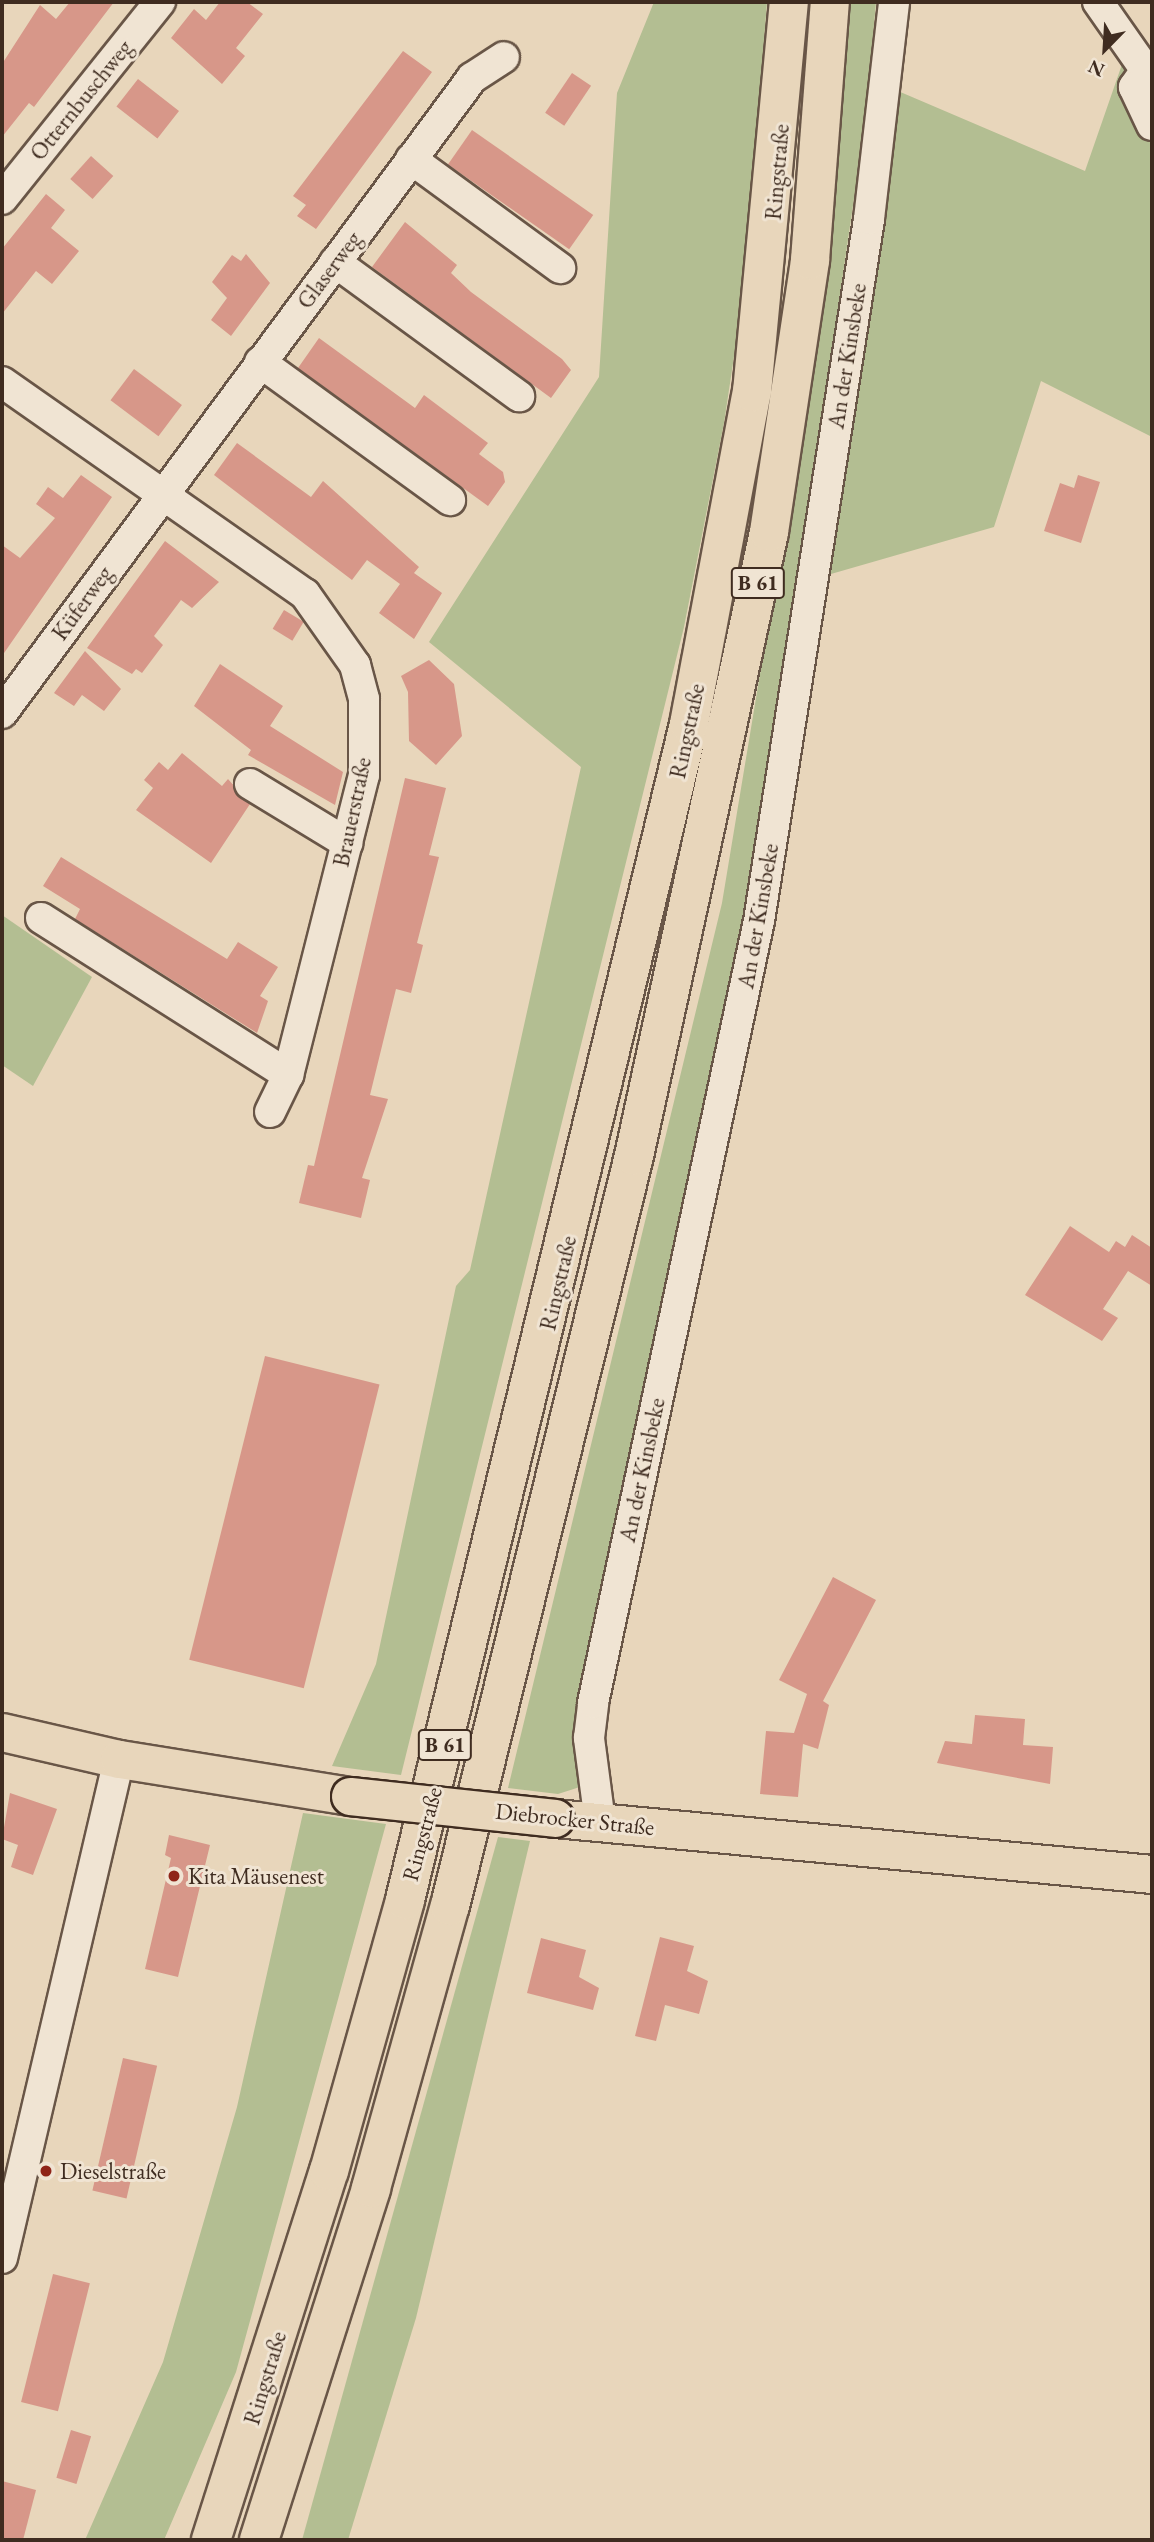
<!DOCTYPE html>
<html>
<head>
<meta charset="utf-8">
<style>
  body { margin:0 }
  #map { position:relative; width:1154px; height:2542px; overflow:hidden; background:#e8d6bb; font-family:"EB Garamond",serif }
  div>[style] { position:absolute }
  .green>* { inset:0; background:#b3be92 }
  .building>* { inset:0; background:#d79789; transform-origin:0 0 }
  .roads { filter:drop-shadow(2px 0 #695647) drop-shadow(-2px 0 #695647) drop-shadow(0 2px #695647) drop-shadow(0 -2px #695647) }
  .minor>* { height:30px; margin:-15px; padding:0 15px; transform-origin:15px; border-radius:15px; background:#f0e4d3 }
  .major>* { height:37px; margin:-18.5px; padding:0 18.5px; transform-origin:18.5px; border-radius:18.5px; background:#e8d6bb }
  .highway>* { height:38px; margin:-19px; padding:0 19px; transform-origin:19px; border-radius:19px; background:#e8d6bb }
  .bridges { filter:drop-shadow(2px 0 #3f2c20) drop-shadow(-2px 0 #3f2c20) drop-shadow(0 2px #3f2c20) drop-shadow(0 -2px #3f2c20) }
  .major-bridge>* { height:37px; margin:-18.5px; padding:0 18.5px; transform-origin:18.5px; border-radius:18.5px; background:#e8d6bb }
  .dots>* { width:19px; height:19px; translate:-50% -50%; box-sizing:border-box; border:4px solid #f0e4d3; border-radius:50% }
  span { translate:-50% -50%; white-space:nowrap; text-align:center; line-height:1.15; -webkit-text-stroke:6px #f0e4d3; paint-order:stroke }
  .shield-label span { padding:2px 5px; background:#f0e4d3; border:2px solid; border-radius:5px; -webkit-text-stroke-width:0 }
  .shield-label { font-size:21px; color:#3f2c20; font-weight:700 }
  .street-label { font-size:23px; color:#3f2c20 }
  .poi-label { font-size:23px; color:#3f2c20 }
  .left { translate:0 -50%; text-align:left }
  .frame { position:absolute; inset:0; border:4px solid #3f2c20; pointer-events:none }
  .north { position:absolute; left:1070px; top:14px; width:70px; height:70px; -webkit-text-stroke:5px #f0e4d3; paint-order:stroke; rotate:204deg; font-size:19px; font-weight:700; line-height:28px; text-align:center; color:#3f2c20 }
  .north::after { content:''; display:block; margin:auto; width:24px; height:32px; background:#3f2c20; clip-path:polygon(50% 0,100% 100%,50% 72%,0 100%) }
</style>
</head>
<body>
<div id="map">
  <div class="green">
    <i style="clip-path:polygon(654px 2px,767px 2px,746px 277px,724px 423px,684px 627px,401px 1775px,332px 1766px,376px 1664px,456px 1286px,470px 1270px,581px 767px,429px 642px,599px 377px,617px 93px)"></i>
    <i style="clip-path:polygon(847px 2px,876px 2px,866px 116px,748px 927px,602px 1589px,579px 1739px,583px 1786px,558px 1794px,508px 1788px,722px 903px,821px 306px)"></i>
    <i style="clip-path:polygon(1127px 50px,1136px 69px,1127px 91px,1152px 140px,1152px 437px,1041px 381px,994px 527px,824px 576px,898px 91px,1085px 171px)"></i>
    <i style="clip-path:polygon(2px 915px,92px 977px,33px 1086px,2px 1065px)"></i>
    <i style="clip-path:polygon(303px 1813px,386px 1824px,236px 2372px,164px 2540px,85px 2540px,163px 2362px,237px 2107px)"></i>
    <i style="clip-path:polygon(498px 1837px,530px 1841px,416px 2318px,348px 2540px,302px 2540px)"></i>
  </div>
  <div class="building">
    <i style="clip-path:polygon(70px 2px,114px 2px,34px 107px,29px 103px,2px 137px,2px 64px,40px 5px,56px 19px)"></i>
    <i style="clip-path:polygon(220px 2px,247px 2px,263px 14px,236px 48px,245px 56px,222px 84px,171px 38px,194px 9px,206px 20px)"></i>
    <i style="clip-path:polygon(403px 51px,432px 72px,316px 229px,297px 216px,306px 205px,293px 196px)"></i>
    <i style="left:572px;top:73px;width:23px;height:48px;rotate:34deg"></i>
    <i style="left:138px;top:79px;width:52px;height:35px;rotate:38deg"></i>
    <i style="left:472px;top:130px;width:148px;height:42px;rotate:35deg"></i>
    <i style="left:91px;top:156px;width:30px;height:31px;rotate:42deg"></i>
    <i style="clip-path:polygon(46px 194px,65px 210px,51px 228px,79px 251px,52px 284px,36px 271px,2px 314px,2px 249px)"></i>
    <i style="clip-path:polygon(405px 222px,457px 265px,451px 273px,471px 292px,562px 359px,571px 370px,551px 398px,372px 267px)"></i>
    <i style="clip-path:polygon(246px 254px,270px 283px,231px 336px,211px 320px,227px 298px,212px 282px,232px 255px,241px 261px)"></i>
    <i style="clip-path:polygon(319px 338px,415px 408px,424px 395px,488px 443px,479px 454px,503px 472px,505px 482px,488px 506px,298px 368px)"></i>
    <i style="left:134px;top:369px;width:60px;height:39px;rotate:37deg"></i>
    <i style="clip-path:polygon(237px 443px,311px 497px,323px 481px,419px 567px,414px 573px,442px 593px,414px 639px,379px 613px,400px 584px,367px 560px,352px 580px,214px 475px)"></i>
    <i style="clip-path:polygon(81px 475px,112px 497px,2px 656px,2px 545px,20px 558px,55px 518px,36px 504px,48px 487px,63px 498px)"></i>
    <i style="clip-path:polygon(1078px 475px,1100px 482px,1081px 543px,1044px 531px,1060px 483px,1074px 488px)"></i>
    <i style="clip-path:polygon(165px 541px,219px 582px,192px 608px,181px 600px,154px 636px,163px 645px,142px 673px,136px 669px,132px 674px,87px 648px)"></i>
    <i style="left:284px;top:610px;width:23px;height:22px;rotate:31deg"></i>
    <i style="clip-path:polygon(85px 651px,121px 689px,104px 711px,82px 695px,74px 706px,54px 693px)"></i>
    <i style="clip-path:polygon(429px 660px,454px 684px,462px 736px,436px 765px,409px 741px,408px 692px,401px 676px)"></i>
    <i style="clip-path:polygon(220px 664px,283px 706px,270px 726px,343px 772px,335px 805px,248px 755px,251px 750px,194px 706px)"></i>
    <i style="clip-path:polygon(182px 753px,222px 786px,228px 779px,250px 804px,211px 863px,136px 810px,153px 788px,144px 780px,159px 762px,168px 770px)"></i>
    <i style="clip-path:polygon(405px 778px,446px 788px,429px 855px,439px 857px,417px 943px,423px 945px,411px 993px,396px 989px,370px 1095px,388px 1099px,362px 1178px,370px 1180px,361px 1218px,299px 1203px,308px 1165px,314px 1166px)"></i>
    <i style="clip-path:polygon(61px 857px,227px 959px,238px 942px,278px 967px,260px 996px,268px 1001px,257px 1033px,75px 919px,80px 909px,43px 886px)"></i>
    <i style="clip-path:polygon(1070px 1226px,1109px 1252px,1116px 1241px,1125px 1247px,1132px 1235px,1152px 1248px,1152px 1286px,1128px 1271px,1103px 1309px,1118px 1318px,1102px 1341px,1025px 1295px)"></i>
    <i style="left:265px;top:1356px;width:118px;height:313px;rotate:14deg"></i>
    <i style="clip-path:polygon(833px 1577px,876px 1600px,823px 1701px,829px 1705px,818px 1749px,803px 1744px,798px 1797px,760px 1794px,766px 1731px,794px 1733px,807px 1694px,779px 1680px)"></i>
    <i style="clip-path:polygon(975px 1715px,1025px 1719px,1023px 1745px,1053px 1747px,1050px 1784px,937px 1763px,945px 1741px,972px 1744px)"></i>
    <i style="clip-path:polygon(10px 1793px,57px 1809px,33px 1875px,11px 1867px,18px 1845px,2px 1839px)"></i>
    <i style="clip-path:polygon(169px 1835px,210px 1845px,178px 1977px,145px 1969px,171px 1858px,165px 1855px)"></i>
    <i style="clip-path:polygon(660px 1937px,694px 1946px,687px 1971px,708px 1981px,699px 2014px,665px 2005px,656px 2041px,635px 2036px)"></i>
    <i style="clip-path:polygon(541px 1938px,586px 1950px,579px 1977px,599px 1988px,593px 2010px,527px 1993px)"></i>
    <i style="left:123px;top:2058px;width:35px;height:136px;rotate:13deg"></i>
    <i style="left:53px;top:2274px;width:38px;height:132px;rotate:14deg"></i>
    <i style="left:71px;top:2430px;width:21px;height:50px;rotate:17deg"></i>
    <i style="clip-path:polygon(2px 2481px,36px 2490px,23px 2540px,2px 2540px)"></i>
  </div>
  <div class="roads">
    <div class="minor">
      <i style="left:1098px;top:2px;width:94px;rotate:55deg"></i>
      <i style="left:1146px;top:70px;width:21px;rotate:125deg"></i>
      <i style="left:1134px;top:87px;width:42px;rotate:64.7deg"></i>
      <i style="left:411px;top:159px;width:185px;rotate:36.2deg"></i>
      <i style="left:2px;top:199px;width:253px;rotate:-51.3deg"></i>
      <i style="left:335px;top:262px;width:228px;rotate:36.1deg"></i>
      <i style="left:260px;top:362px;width:235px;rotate:36deg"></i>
      <i style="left:2px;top:382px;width:370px;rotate:35deg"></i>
      <i style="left:305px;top:594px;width:87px;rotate:54.8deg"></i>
      <i style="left:355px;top:665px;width:35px;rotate:75deg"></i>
      <i style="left:364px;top:699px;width:76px;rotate:90deg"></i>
      <i style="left:364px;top:775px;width:309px;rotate:104.2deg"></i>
      <i style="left:288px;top:1075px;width:41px;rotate:115.9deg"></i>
      <i style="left:2px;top:713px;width:790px;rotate:-53.49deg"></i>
      <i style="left:472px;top:78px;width:38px;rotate:-33deg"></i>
      <i style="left:250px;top:784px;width:114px;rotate:31.3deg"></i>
      <i style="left:41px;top:918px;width:293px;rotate:32.4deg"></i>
      <i style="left:600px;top:1822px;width:85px;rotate:-97.5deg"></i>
      <i style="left:589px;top:1738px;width:35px;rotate:-83deg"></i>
      <i style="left:593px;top:1703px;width:799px;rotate:-78.02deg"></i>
      <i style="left:759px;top:921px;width:711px;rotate:-81.09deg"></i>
      <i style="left:869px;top:219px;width:218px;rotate:-83.4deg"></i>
      <i style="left:2px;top:2258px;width:513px;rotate:-76.8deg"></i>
    </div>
    <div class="major">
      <i style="left:2px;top:1732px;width:120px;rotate:13deg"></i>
      <i style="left:119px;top:1759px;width:234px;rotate:9.1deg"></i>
      <i style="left:555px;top:1818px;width:600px;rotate:5.36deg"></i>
    </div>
    <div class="highway">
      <i style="left:211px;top:2540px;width:387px;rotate:-72.3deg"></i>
      <i style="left:329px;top:2171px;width:281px;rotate:-74.3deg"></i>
      <i style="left:405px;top:1900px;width:1210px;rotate:-76.42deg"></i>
      <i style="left:689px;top:724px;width:338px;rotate:-79.3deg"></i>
      <i style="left:752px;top:392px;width:392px;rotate:-84.6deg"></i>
      <i style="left:259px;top:2540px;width:369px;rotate:-72.3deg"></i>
      <i style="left:371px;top:2188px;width:293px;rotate:-74.4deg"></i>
      <i style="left:450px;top:1906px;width:772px;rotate:-76.22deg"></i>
      <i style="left:634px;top:1156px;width:638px;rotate:-77.79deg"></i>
      <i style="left:769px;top:532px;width:275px;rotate:-81.4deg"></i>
      <i style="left:810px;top:260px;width:259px;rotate:-85.6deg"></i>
    </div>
  </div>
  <div class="bridges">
    <div class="major-bridge">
      <i style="left:350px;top:1796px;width:206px;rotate:6.1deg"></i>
    </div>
  </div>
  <div class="dots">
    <i style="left:174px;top:1876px;background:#8f2418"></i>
    <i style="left:46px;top:2171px;background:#8f2418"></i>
  </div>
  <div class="shield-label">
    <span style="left:758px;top:583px">B 61</span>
    <span style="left:445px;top:1745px">B 61</span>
  </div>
  <div class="street-label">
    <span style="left:81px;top:100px;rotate:-51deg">Otternbuschweg</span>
    <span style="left:777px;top:172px;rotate:-85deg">Ringstraße</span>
    <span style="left:329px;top:270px;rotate:-53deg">Glaserweg</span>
    <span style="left:847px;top:356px;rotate:-81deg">An der Kinsbeke</span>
    <span style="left:82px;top:603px;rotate:-54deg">Küferweg</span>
    <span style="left:687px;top:731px;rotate:-78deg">Ringstraße</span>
    <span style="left:352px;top:812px;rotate:-78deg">Brauerstraße</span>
    <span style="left:758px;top:916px;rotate:-80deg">An der Kinsbeke</span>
    <span style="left:558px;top:1283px;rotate:-77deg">Ringstraße</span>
    <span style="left:642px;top:1470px;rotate:-78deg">An der Kinsbeke</span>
    <span style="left:575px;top:1819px;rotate:6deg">Diebrocker Straße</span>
    <span style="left:422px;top:1834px;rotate:-75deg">Ringstraße</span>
    <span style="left:265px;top:2378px;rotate:-73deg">Ringstraße</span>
  </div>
  <div class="poi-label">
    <span class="left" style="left:188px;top:1876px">Kita Mäusenest</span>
    <span class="left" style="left:60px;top:2171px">Dieselstraße</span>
  </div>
  <div class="frame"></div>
  <div class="north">N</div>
</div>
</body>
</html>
